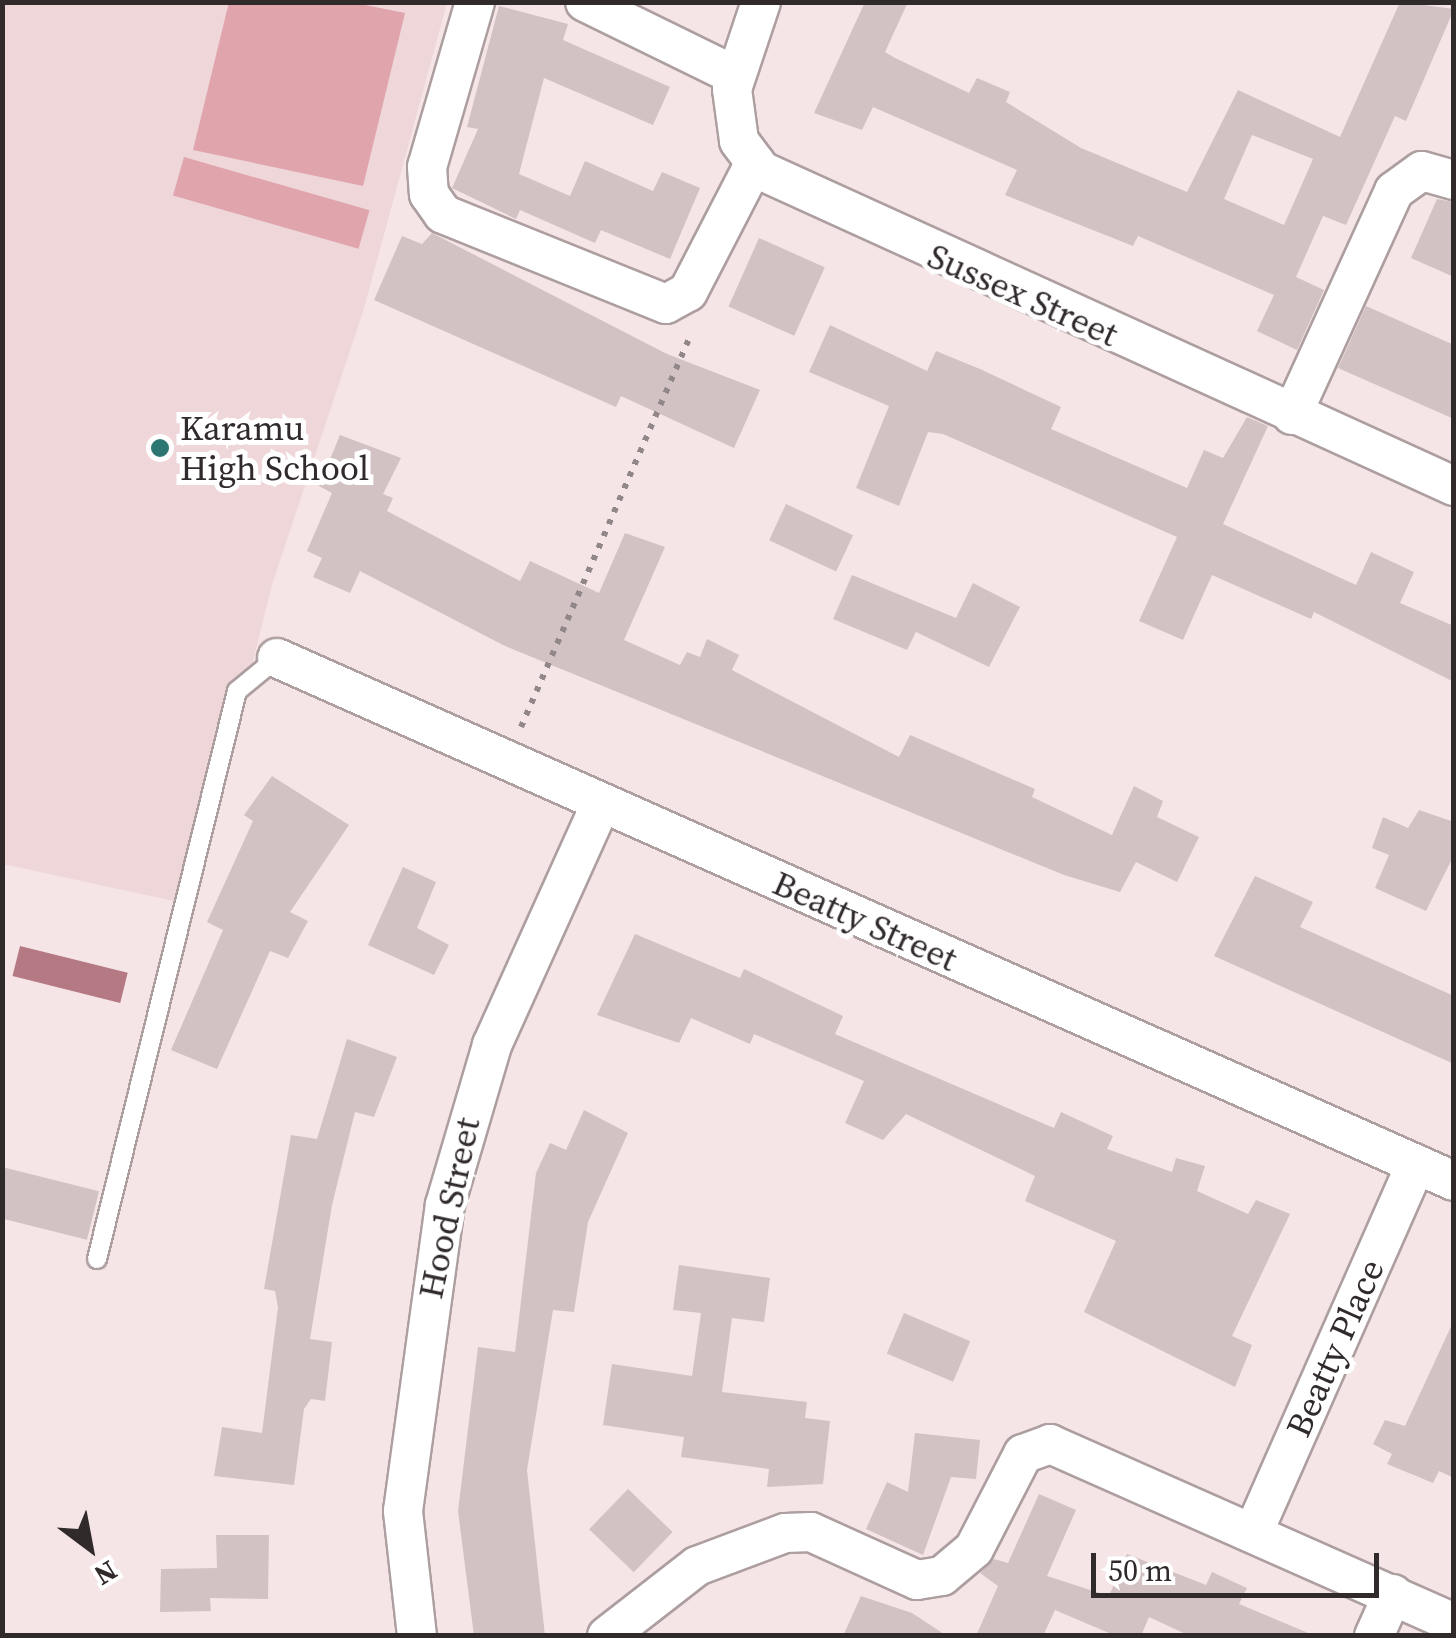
<!DOCTYPE html>
<html>
<head>
<meta charset="utf-8">
<style>
  body { margin:0 }
  #map { position:relative; width:1456px; height:1638px; overflow:hidden; background:#f5e5e7; font-family:"Source Serif 4",serif }
  div>[style] { position:absolute }
  .built>* { inset:0; background:#eed6d9 }
  .green>* { inset:0; background:#e0a4ad; transform-origin:0 0 }
  .water>* { inset:0; background:#b47983; transform-origin:0 0 }
  .building>* { inset:0; background:#d2c2c4; transform-origin:0 0 }
  .path>* { height:6px; margin-top:-3px; transform-origin:0; background:repeating-linear-gradient(90deg,#918688 0 5px,transparent 0 13px) }
  .roads { filter:drop-shadow(2px 0 #ad9ea0) drop-shadow(-2px 0 #ad9ea0) drop-shadow(0 2px #ad9ea0) drop-shadow(0 -2px #ad9ea0) }
  .lane>* { height:18px; margin:-9px; padding:0 9px; transform-origin:9px; border-radius:9px; background:#fff }
  .street>* { height:38px; margin:-19px; padding:0 19px; transform-origin:19px; border-radius:19px; background:#fff }
  .dots>* { width:28px; height:28px; translate:-50% -50%; box-sizing:border-box; border:5px solid #fff; border-radius:50% }
  span { translate:-50% -50%; white-space:nowrap; text-align:center; line-height:1.15; -webkit-text-stroke:10px #fff; paint-order:stroke }
  .street-label { font-size:35px; color:#302a2b }
  .poi-label { font-size:35px; color:#302a2b }
  .left { translate:0 -50%; text-align:left }
  .frame { position:absolute; inset:0; border:5px solid #302a2b; pointer-events:none }
  .north { position:absolute; left:40px; top:1498px; width:100px; height:100px; -webkit-text-stroke:8px #fff; paint-order:stroke; rotate:148deg; font-size:28px; font-weight:700; line-height:40px; text-align:center; color:#302a2b }
  .north::after { content:''; display:block; margin:auto; width:35px; height:45px; background:#302a2b; clip-path:polygon(50% 0,100% 100%,50% 72%,0 100%) }
  .scale { position:absolute; left:1091px; top:1553px; width:288px; height:45px; box-sizing:border-box; border:5px solid #302a2b; border-top:0; padding-left:12px; font-size:30px; line-height:35px; white-space:nowrap; color:#302a2b; -webkit-text-stroke:8px #fff; paint-order:stroke }
</style>
</head>
<body>
<div id="map">
  <div class="built">
    <i style="clip-path:polygon(3px 3px,447px 3px,363px 312px,272px 585px,192px 905px,3px 864px)"></i>
  </div>
  <div class="green">
    <i style="clip-path:polygon(229px 2px,355px 3px,405px 13px,363px 186px,193px 150px)"></i>
    <i style="left:184px;top:157px;width:193px;height:40px;rotate:16deg"></i>
  </div>
  <div class="water">
    <i style="left:20px;top:946px;width:111px;height:31px;rotate:14deg"></i>
  </div>
  <div class="building">
    <i style="clip-path:polygon(evenodd,865px 2px,908px 2px,885px 52px,895px 58px,969px 93px,977px 78px,1010px 92px,1006px 102px,1081px 148px,1187px 192px,1238px 90px,1340px 137px,1400px 2px,1454px 9px,1406px 121px,1395px 116px,1346px 225px,1323px 216px,1296px 277px,1324px 290px,1297px 350px,1257px 331px,1274px 295px,1138px 236px,1133px 246px,1005px 195px,1017px 170px,873px 107px,862px 130px,814px 113px,865px 2px,1252px 135px,1313px 159px,1284px 225px,1224px 199px,1252px 135px)"></i>
    <i style="clip-path:polygon(499px 6px,568px 24px,563px 40px,670px 87px,653px 125px,544px 78px,519px 174px,570px 196px,585px 161px,653px 191px,662px 172px,700px 188px,670px 259px,601px 230px,595px 243px,520px 210px,516px 219px,452px 188px,478px 129px,467px 127px)"></i>
    <i style="clip-path:polygon(1437px 199px,1454px 202px,1454px 277px,1411px 258px)"></i>
    <i style="clip-path:polygon(432px 233px,667px 354px,760px 390px,734px 448px,621px 396px,616px 407px,374px 300px,402px 236px,422px 244px)"></i>
    <i style="left:759px;top:238px;width:72px;height:75px;rotate:24deg"></i>
    <i style="clip-path:polygon(1366px 306px,1454px 345px,1454px 419px,1338px 368px)"></i>
    <i style="clip-path:polygon(830px 325px,927px 371px,936px 351px,980px 369px,1061px 407px,1051px 429px,1187px 488px,1204px 450px,1223px 458px,1247px 417px,1268px 426px,1223px 524px,1356px 585px,1371px 552px,1414px 572px,1400px 603px,1454px 626px,1454px 682px,1314px 612px,1311px 619px,1212px 575px,1183px 640px,1139px 621px,1177px 537px,943px 434px,928px 432px,899px 506px,856px 488px,889px 406px,809px 372px)"></i>
    <i style="clip-path:polygon(340px 435px,401px 458px,383px 494px,393px 498px,387px 511px,520px 581px,530px 561px,599px 593px,625px 533px,665px 547px,624px 640px,680px 665px,687px 652px,700px 657px,707px 639px,739px 655px,732px 670px,899px 757px,910px 735px,1035px 789px,1032px 797px,1112px 835px,1134px 786px,1163px 801px,1157px 817px,1199px 837px,1177px 882px,1136px 862px,1120px 892px,1064px 875px,505px 646px,360px 571px,350px 593px,313px 577px,322px 558px,307px 551px,332px 493px,319px 486px)"></i>
    <i style="left:786px;top:504px;width:74px;height:40px;rotate:25deg"></i>
    <i style="clip-path:polygon(852px 575px,956px 618px,973px 583px,1020px 607px,989px 667px,916px 632px,907px 650px,833px 619px)"></i>
    <i style="clip-path:polygon(272px 776px,349px 825px,290px 912px,308px 921px,288px 958px,270px 951px,217px 1069px,171px 1050px,223px 930px,207px 922px,253px 821px,244px 815px)"></i>
    <i style="clip-path:polygon(1419px 810px,1454px 822px,1454px 855px,1426px 911px,1375px 888px,1389px 855px,1372px 848px,1383px 817px,1408px 828px)"></i>
    <i style="clip-path:polygon(403px 867px,436px 882px,417px 928px,449px 945px,434px 975px,368px 945px)"></i>
    <i style="clip-path:polygon(1255px 876px,1313px 902px,1300px 927px,1454px 996px,1454px 1064px,1214px 956px)"></i>
    <i style="clip-path:polygon(635px 934px,740px 978px,744px 969px,843px 1016px,835px 1034px,1054px 1128px,1061px 1112px,1113px 1136px,1107px 1149px,1172px 1172px,1176px 1158px,1205px 1166px,1197px 1191px,1248px 1214px,1256px 1200px,1290px 1214px,1232px 1336px,1252px 1345px,1235px 1387px,1084px 1312px,1116px 1241px,1025px 1201px,1035px 1176px,906px 1114px,883px 1140px,845px 1123px,864px 1081px,754px 1034px,750px 1044px,691px 1018px,679px 1043px,597px 1015px)"></i>
    <i style="clip-path:polygon(347px 1039px,397px 1057px,374px 1117px,355px 1112px,332px 1205px,310px 1339px,332px 1342px,325px 1401px,311px 1399px,304px 1409px,294px 1485px,214px 1476px,222px 1427px,262px 1433px,278px 1307px,275px 1291px,264px 1289px,291px 1135px,317px 1139px)"></i>
    <i style="clip-path:polygon(584px 1110px,628px 1133px,588px 1222px,574px 1312px,553px 1310px,527px 1470px,545px 1636px,474px 1636px,458px 1511px,478px 1347px,515px 1352px,536px 1173px,550px 1143px,566px 1150px)"></i>
    <i style="left:2px;top:1167px;width:100px;height:50px;rotate:14deg"></i>
    <i style="clip-path:polygon(679px 1265px,770px 1278px,764px 1322px,732px 1318px,722px 1392px,807px 1402px,805px 1418px,830px 1421px,823px 1484px,767px 1487px,769px 1469px,681px 1457px,684px 1437px,603px 1425px,612px 1364px,692px 1376px,701px 1313px,673px 1310px)"></i>
    <i style="left:904px;top:1313px;width:72px;height:44px;rotate:23deg"></i>
    <i style="clip-path:polygon(1454px 1320px,1454px 1478px,1439px 1471px,1433px 1483px,1387px 1464px,1392px 1454px,1373px 1444px,1385px 1420px,1405px 1426px)"></i>
    <i style="clip-path:polygon(915px 1433px,980px 1440px,976px 1479px,951px 1477px,923px 1555px,866px 1529px,887px 1482px,908px 1492px)"></i>
    <i style="left:628px;top:1489px;width:62px;height:56px;rotate:44deg"></i>
    <i style="clip-path:polygon(1039px 1494px,1076px 1510px,1047px 1576px,1109px 1596px,1127px 1554px,1206px 1585px,1212px 1572px,1247px 1588px,1239px 1604px,1313px 1635px,1190px 1636px,1149px 1617px,1141px 1636px,1116px 1636px,1055px 1610px,1043px 1636px,976px 1636px,998px 1586px,980px 1573px,994px 1559px,1008px 1563px)"></i>
    <i style="clip-path:polygon(216px 1535px,269px 1535px,268px 1599px,210px 1598px,211px 1611px,160px 1612px,161px 1569px,217px 1568px)"></i>
    <i style="clip-path:polygon(861px 1596px,912px 1613px,947px 1636px,843px 1636px)"></i>
  </div>
  <div class="path">
    <i style="left:521px;top:727px;width:427px;rotate:-66.6deg"></i>
  </div>
  <div class="roads">
    <div class="lane">
      <i style="left:97px;top:1259px;width:585px;rotate:-76.15deg"></i>
      <i style="left:237px;top:691px;width:52px;rotate:-39.5deg"></i>
    </div>
    <div class="street">
      <i style="left:475px;top:2px;width:172px;rotate:106.2deg"></i>
      <i style="left:427px;top:167px;width:27px;rotate:86deg"></i>
      <i style="left:429px;top:194px;width:24px;rotate:55deg"></i>
      <i style="left:443px;top:214px;width:240px;rotate:22deg"></i>
      <i style="left:666px;top:304px;width:25px;rotate:-29deg"></i>
      <i style="left:688px;top:292px;width:146px;rotate:-62.7deg"></i>
      <i style="left:585px;top:2px;width:166px;rotate:26.1deg"></i>
      <i style="left:761px;top:2px;width:92px;rotate:108.4deg"></i>
      <i style="left:732px;top:89px;width:52px;rotate:82.3deg"></i>
      <i style="left:739px;top:141px;width:38px;rotate:53deg"></i>
      <i style="left:762px;top:171px;width:760px;rotate:24.48deg"></i>
      <i style="left:1292px;top:415px;width:246px;rotate:-65.5deg"></i>
      <i style="left:1394px;top:191px;width:34px;rotate:-36deg"></i>
      <i style="left:1422px;top:171px;width:33px;rotate:16deg"></i>
      <i style="left:277px;top:658px;width:1288px;rotate:23.96deg"></i>
      <i style="left:1254px;top:1531px;width:401px;rotate:-66.2deg"></i>
      <i style="left:417px;top:1636px;width:126px;rotate:-96.4deg"></i>
      <i style="left:403px;top:1511px;width:309px;rotate:-82.2deg"></i>
      <i style="left:445px;top:1205px;width:167px;rotate:-73.6deg"></i>
      <i style="left:492px;top:1045px;width:265px;rotate:-65.7deg"></i>
      <i style="left:607px;top:1636px;width:114px;rotate:-37.9deg"></i>
      <i style="left:697px;top:1566px;width:94px;rotate:-20.6deg"></i>
      <i style="left:785px;top:1533px;width:26px;rotate:-2deg"></i>
      <i style="left:811px;top:1532px;width:116px;rotate:24.4deg"></i>
      <i style="left:917px;top:1580px;width:25px;rotate:-9deg"></i>
      <i style="left:942px;top:1576px;width:42px;rotate:-40.2deg"></i>
      <i style="left:974px;top:1549px;width:107px;rotate:-62.7deg"></i>
      <i style="left:1023px;top:1454px;width:29px;rotate:-20deg"></i>
      <i style="left:1050px;top:1444px;width:430px;rotate:23.9deg"></i>
      <i style="left:1374px;top:1636px;width:46px;rotate:-65.7deg"></i>
    </div>
  </div>
  <div class="dots">
    <i style="left:160px;top:448px;background:#2d7671"></i>
  </div>
  <div class="street-label">
    <span style="left:1023px;top:295px;rotate:24deg">Sussex Street</span>
    <span style="left:865px;top:921px;rotate:24deg">Beatty Street</span>
    <span style="left:449px;top:1208px;rotate:-78deg">Hood Street</span>
    <span style="left:1335px;top:1348px;rotate:-66deg">Beatty Place</span>
  </div>
  <div class="poi-label">
    <span class="left" style="left:180px;top:448px">Karamu<br>High School</span>
  </div>
  <div class="frame"></div>
  <div class="north">N</div>
  <div class="scale">50 m</div>
</div>
</body>
</html>
